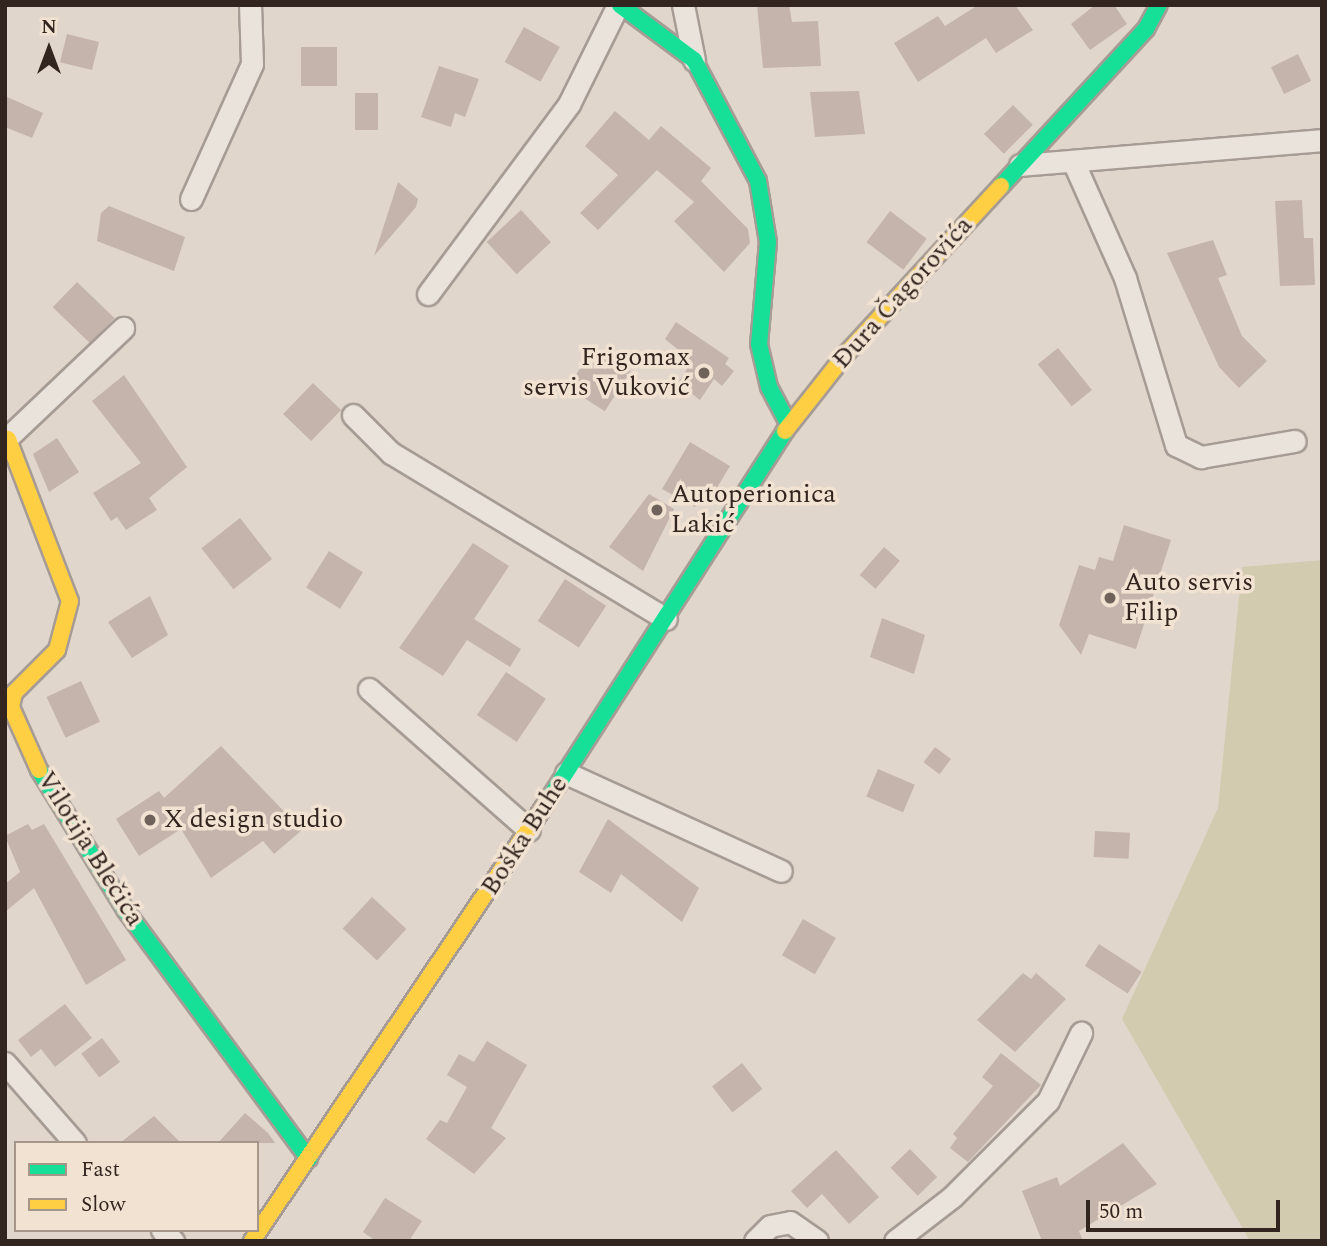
<!DOCTYPE html>
<html>
<head>
<meta charset="utf-8">
<style>
  body { margin:0 }
  #map { position:relative; width:1327px; height:1246px; overflow:hidden; background:#e1d6cb; font-family:Spectral,serif }
  div>[style] { position:absolute }
  .green>* { inset:0; background:#d2cbaf }
  .building>* { inset:0; background:#c4b4ac; transform-origin:0 0 }
  .roads { filter:drop-shadow(2px 0 #a69c95) drop-shadow(-2px 0 #a69c95) drop-shadow(0 2px #a69c95) drop-shadow(0 -2px #a69c95) }
  .street>* { height:21px; margin:-10.5px; padding:0 10.5px; transform-origin:10.5px; border-radius:10.5px; background:#eae3dc }
  .fast>* { height:16px; margin:-8px; padding:0 8px; transform-origin:8px; border-radius:8px; background:#16e098 }
  .slow>* { height:16px; margin:-8px; padding:0 8px; transform-origin:8px; border-radius:8px; background:#ffcf43 }
  .dots>* { width:19px; height:19px; translate:-50% -50%; box-sizing:border-box; border:4px solid #f1e2d1; border-radius:50% }
  span { translate:-50% -50%; white-space:nowrap; text-align:center; line-height:1.15; -webkit-text-stroke:7px #f1e2d1; paint-order:stroke }
  .street-label { font-size:26px; color:#32241e }
  .poi-label { font-size:26px; color:#32241e }
  .right { translate:-100% -50%; text-align:right }
  .left { translate:0 -50%; text-align:left }
  .frame { position:absolute; inset:0; border:7px solid #32241e; pointer-events:none }
  .legend { position:absolute; left:14px; top:1141px; width:245px; height:91px; box-sizing:border-box; background:#f1e2d1; border:2px solid #a59689; margin:0; padding:9px 12px; list-style:none; font-size:21px; color:#32241e }
  .legend li { display:flex; align-items:center; gap:14px; height:35px }
  .legend b { width:35px; border:2px solid #a59689 }
  .north { position:absolute; left:14px; top:14px; width:70px; height:70px; -webkit-text-stroke:5px #f1e2d1; paint-order:stroke; rotate:0deg; font-size:19px; font-weight:700; line-height:28px; text-align:center; color:#32241e }
  .north::after { content:''; display:block; margin:auto; width:24px; height:32px; background:#32241e; clip-path:polygon(50% 0,100% 100%,50% 72%,0 100%) }
  .scale { position:absolute; left:1086px; top:1200px; width:194px; height:32px; box-sizing:border-box; border:4px solid #32241e; border-top:0; padding-left:9px; font-size:21px; line-height:24px; white-space:nowrap; color:#32241e; -webkit-text-stroke:5px #f1e2d1; paint-order:stroke }
</style>
</head>
<body>
<div id="map">
  <div class="green">
    <i style="clip-path:polygon(1322px 560px,1322px 1241px,1250px 1241px,1122px 1019px,1218px 808px,1242px 567px)"></i>
  </div>
  <div class="building">
    <i style="clip-path:polygon(757px 5px,789px 5px,792px 22px,818px 21px,821px 66px,763px 68px)"></i>
    <i style="clip-path:polygon(978px 5px,1015px 5px,1033px 30px,996px 53px,986px 38px,918px 82px,894px 43px,938px 16px,945px 26px)"></i>
    <i style="clip-path:polygon(1095px 5px,1114px 5px,1127px 24px,1090px 50px,1071px 24px)"></i>
    <i style="left:524px;top:27px;width:41px;height:40px;rotate:29deg"></i>
    <i style="left:67px;top:34px;width:33px;height:29px;rotate:14deg"></i>
    <i style="left:301px;top:47px;width:36px;height:39px"></i>
    <i style="left:1298px;top:54px;width:30px;height:30px;rotate:64deg"></i>
    <i style="clip-path:polygon(439px 66px,479px 79px,465px 117px,455px 113px,451px 127px,421px 117px)"></i>
    <i style="clip-path:polygon(859px 91px,865px 134px,815px 137px,810px 92px)"></i>
    <i style="left:355px;top:93px;width:23px;height:37px"></i>
    <i style="clip-path:polygon(5px 96px,43px 113px,32px 138px,5px 127px)"></i>
    <i style="left:1013px;top:105px;width:28px;height:41px;rotate:45deg"></i>
    <i style="clip-path:polygon(615px 111px,649px 140px,661px 126px,711px 168px,701px 181px,748px 229px,750px 243px,724px 272px,674px 221px,694px 202px,657px 170px,598px 230px,580px 213px,618px 175px,585px 146px)"></i>
    <i style="clip-path:polygon(398px 182px,418px 199px,416px 207px,374px 256px)"></i>
    <i style="clip-path:polygon(1302px 200px,1304px 238px,1313px 238px,1315px 285px,1280px 286px,1275px 201px)"></i>
    <i style="clip-path:polygon(109px 206px,185px 237px,174px 271px,97px 241px,101px 213px)"></i>
    <i style="left:521px;top:210px;width:44px;height:47px;rotate:47deg"></i>
    <i style="left:890px;top:211px;width:46px;height:39px;rotate:37deg"></i>
    <i style="clip-path:polygon(1213px 240px,1227px 275px,1218px 278px,1242px 336px,1267px 361px,1239px 388px,1219px 367px,1167px 253px)"></i>
    <i style="left:77px;top:282px;width:52px;height:35px;rotate:44deg"></i>
    <i style="clip-path:polygon(676px 322px,729px 358px,725px 364px,734px 371px,722px 386px,714px 379px,700px 400px,678px 383px,692px 361px,665px 339px)"></i>
    <i style="left:594px;top:347px;width:44px;height:48px;rotate:33deg"></i>
    <i style="left:1058px;top:348px;width:54px;height:26px;rotate:51deg"></i>
    <i style="clip-path:polygon(124px 375px,187px 467px,149px 498px,157px 510px,126px 530px,117px 517px,111px 521px,93px 493px,141px 463px,92px 401px)"></i>
    <i style="left:313px;top:383px;width:39px;height:43px;rotate:44deg"></i>
    <i style="clip-path:polygon(57px 438px,79px 472px,49px 492px,33px 454px)"></i>
    <i style="clip-path:polygon(690px 442px,730px 466px,708px 503px,700px 499px,695px 507px,662px 489px)"></i>
    <i style="clip-path:polygon(649px 494px,674px 509px,643px 571px,609px 547px)"></i>
    <i style="left:240px;top:518px;width:52px;height:49px;rotate:52deg"></i>
    <i style="clip-path:polygon(1124px 525px,1171px 540px,1136px 649px,1089px 634px,1081px 655px,1059px 625px,1079px 565px,1095px 570px,1099px 557px,1113px 561px)"></i>
    <i style="clip-path:polygon(473px 543px,509px 566px,474px 619px,521px 649px,510px 667px,467px 640px,443px 676px,399px 648px)"></i>
    <i style="left:884px;top:547px;width:21px;height:37px;rotate:41deg"></i>
    <i style="left:329px;top:551px;width:40px;height:43px;rotate:32deg"></i>
    <i style="left:565px;top:579px;width:49px;height:50px;rotate:33deg"></i>
    <i style="clip-path:polygon(150px 596px,168px 635px,132px 658px,108px 622px)"></i>
    <i style="clip-path:polygon(882px 618px,925px 635px,914px 674px,870px 657px)"></i>
    <i style="left:506px;top:672px;width:48px;height:52px;rotate:34deg"></i>
    <i style="left:81px;top:681px;width:45px;height:38px;rotate:65deg"></i>
    <i style="clip-path:polygon(221px 746px,302px 830px,274px 854px,263px 841px,211px 878px,181px 829px,139px 856px,116px 819px,159px 791px,164px 798px)"></i>
    <i style="left:935px;top:747px;width:20px;height:19px;rotate:37deg"></i>
    <i style="left:878px;top:769px;width:40px;height:30px;rotate:23deg"></i>
    <i style="clip-path:polygon(608px 819px,699px 888px,682px 922px,621px 874px,611px 893px,579px 872px)"></i>
    <i style="clip-path:polygon(28px 824px,32px 830px,44px 824px,126px 960px,86px 985px,34px 888px,5px 912px,5px 884px,20px 872px,5px 836px)"></i>
    <i style="left:1095px;top:831px;width:35px;height:26px;rotate:3deg"></i>
    <i style="left:372px;top:897px;width:47px;height:43px;rotate:43deg"></i>
    <i style="left:803px;top:919px;width:38px;height:42px;rotate:30deg"></i>
    <i style="left:1099px;top:944px;width:51px;height:26px;rotate:33deg"></i>
    <i style="clip-path:polygon(1023px 973px,1031px 979px,1036px 973px,1066px 999px,1015px 1052px,977px 1020px)"></i>
    <i style="clip-path:polygon(65px 1004px,92px 1038px,55px 1067px,41px 1049px,31px 1057px,18px 1040px)"></i>
    <i style="left:102px;top:1038px;width:30px;height:26px;rotate:53deg"></i>
    <i style="clip-path:polygon(487px 1041px,527px 1065px,491px 1128px,506px 1138px,474px 1174px,426px 1139px,440px 1120px,447px 1123px,467px 1087px,447px 1075px,459px 1054px,474px 1062px)"></i>
    <i style="clip-path:polygon(1001px 1053px,1041px 1085px,968px 1162px,950px 1148px,957px 1138px,953px 1134px,993px 1086px,982px 1077px)"></i>
    <i style="left:742px;top:1063px;width:33px;height:38px;rotate:52deg"></i>
    <i style="clip-path:polygon(245px 1113px,268px 1133px,275px 1143px,218px 1143px)"></i>
    <i style="clip-path:polygon(154px 1116px,181px 1143px,120px 1143px)"></i>
    <i style="clip-path:polygon(1123px 1143px,1157px 1184px,1079px 1231px,1083px 1241px,1042px 1241px,1022px 1191px,1057px 1177px,1060px 1186px)"></i>
    <i style="left:910px;top:1149px;width:39px;height:27px;rotate:46deg"></i>
    <i style="clip-path:polygon(836px 1150px,879px 1197px,849px 1224px,822px 1194px,807px 1208px,791px 1191px)"></i>
    <i style="clip-path:polygon(385px 1198px,422px 1221px,409px 1241px,376px 1241px,363px 1232px)"></i>
  </div>
  <div class="roads">
    <div class="street">
      <i style="left:683px;top:5px;width:56px;rotate:78.7deg"></i>
      <i style="left:1073px;top:161px;width:128px;rotate:66deg"></i>
      <i style="left:1125px;top:278px;width:175px;rotate:73deg"></i>
      <i style="left:1176px;top:445px;width:28px;rotate:26deg"></i>
      <i style="left:1201px;top:457px;width:95px;rotate:-9.7deg"></i>
      <i style="left:1020px;top:165px;width:303px;rotate:-4.7deg"></i>
      <i style="left:191px;top:199px;width:148px;rotate:-65.7deg"></i>
      <i style="left:252px;top:64px;width:59px;rotate:-91.9deg"></i>
      <i style="left:428px;top:294px;width:237px;rotate:-53.4deg"></i>
      <i style="left:569px;top:104px;width:110px;rotate:-63.7deg"></i>
      <i style="left:353px;top:415px;width:54px;rotate:45deg"></i>
      <i style="left:391px;top:453px;width:321px;rotate:31.1deg"></i>
      <i style="left:5px;top:440px;width:163px;rotate:-43.5deg"></i>
      <i style="left:369px;top:689px;width:213px;rotate:41.4deg"></i>
      <i style="left:566px;top:773px;width:236px;rotate:24.5deg"></i>
      <i style="left:5px;top:1063px;width:106px;rotate:48.8deg"></i>
      <i style="left:162px;top:1230px;width:16px;rotate:45deg"></i>
      <i style="left:755px;top:1241px;width:21px;rotate:-45deg"></i>
      <i style="left:770px;top:1226px;width:20px;rotate:-11deg"></i>
      <i style="left:790px;top:1222px;width:33px;rotate:35deg"></i>
      <i style="left:895px;top:1241px;width:72px;rotate:-37.7deg"></i>
      <i style="left:952px;top:1197px;width:136px;rotate:-45deg"></i>
      <i style="left:1048px;top:1101px;width:76px;rotate:-64.1deg"></i>
    </div>
    <div class="fast">
      <i style="left:620px;top:5px;width:92px;rotate:36.6deg"></i>
      <i style="left:694px;top:60px;width:137px;rotate:62.1deg"></i>
      <i style="left:758px;top:181px;width:62px;rotate:80.7deg"></i>
      <i style="left:768px;top:242px;width:102px;rotate:95deg"></i>
      <i style="left:759px;top:344px;width:44px;rotate:76.9deg"></i>
      <i style="left:769px;top:387px;width:43px;rotate:62.2deg"></i>
      <i style="left:1001px;top:186px;width:214px;rotate:-47.3deg"></i>
      <i style="left:1146px;top:29px;width:27px;rotate:-62deg"></i>
      <i style="left:39px;top:770px;width:166px;rotate:58.3deg"></i>
      <i style="left:126px;top:911px;width:308px;rotate:53.6deg"></i>
      <i style="left:545px;top:805px;width:444px;rotate:-57.3deg"></i>
    </div>
    <div class="slow">
      <i style="left:785px;top:431px;width:97px;rotate:-51.7deg"></i>
      <i style="left:845px;top:355px;width:230px;rotate:-47.3deg"></i>
      <i style="left:8px;top:439px;width:173px;rotate:69.1deg"></i>
      <i style="left:70px;top:601px;width:51px;rotate:104.9deg"></i>
      <i style="left:57px;top:650px;width:61px;rotate:135deg"></i>
      <i style="left:14px;top:693px;width:14px;rotate:102deg"></i>
      <i style="left:11px;top:707px;width:69px;rotate:66deg"></i>
      <i style="left:252px;top:1241px;width:525px;rotate:-56.1deg"></i>
    </div>
  </div>
  <div class="dots">
    <i style="left:704px;top:373px;background:#6f625b"></i>
    <i style="left:657px;top:510px;background:#6f625b"></i>
    <i style="left:1110px;top:598px;background:#6f625b"></i>
    <i style="left:150px;top:820px;background:#6f625b"></i>
  </div>
  <div class="street-label">
    <span style="left:903px;top:293px;rotate:-48deg">Đura Čagorovića</span>
    <span style="left:525px;top:836px;rotate:-57deg">Boška Buhe</span>
    <span style="left:90px;top:849px;rotate:58deg">Vilotija Blečića</span>
  </div>
  <div class="poi-label">
    <span class="right" style="left:690px;top:373px">Frigomax<br>servis Vuković</span>
    <span class="left" style="left:671px;top:510px">Autoperionica<br>Lakić</span>
    <span class="left" style="left:1124px;top:598px">Auto servis<br>Filip</span>
    <span class="left" style="left:164px;top:820px">X design studio</span>
  </div>
  <div class="frame"></div>
  <ul class="legend">
  <li><b style="height:9px;background:#16e098"></b>Fast</li>
  <li><b style="height:9px;background:#ffcf43"></b>Slow</li>
  </ul>
  <div class="north">N</div>
  <div class="scale">50 m</div>
</div>
</body>
</html>
